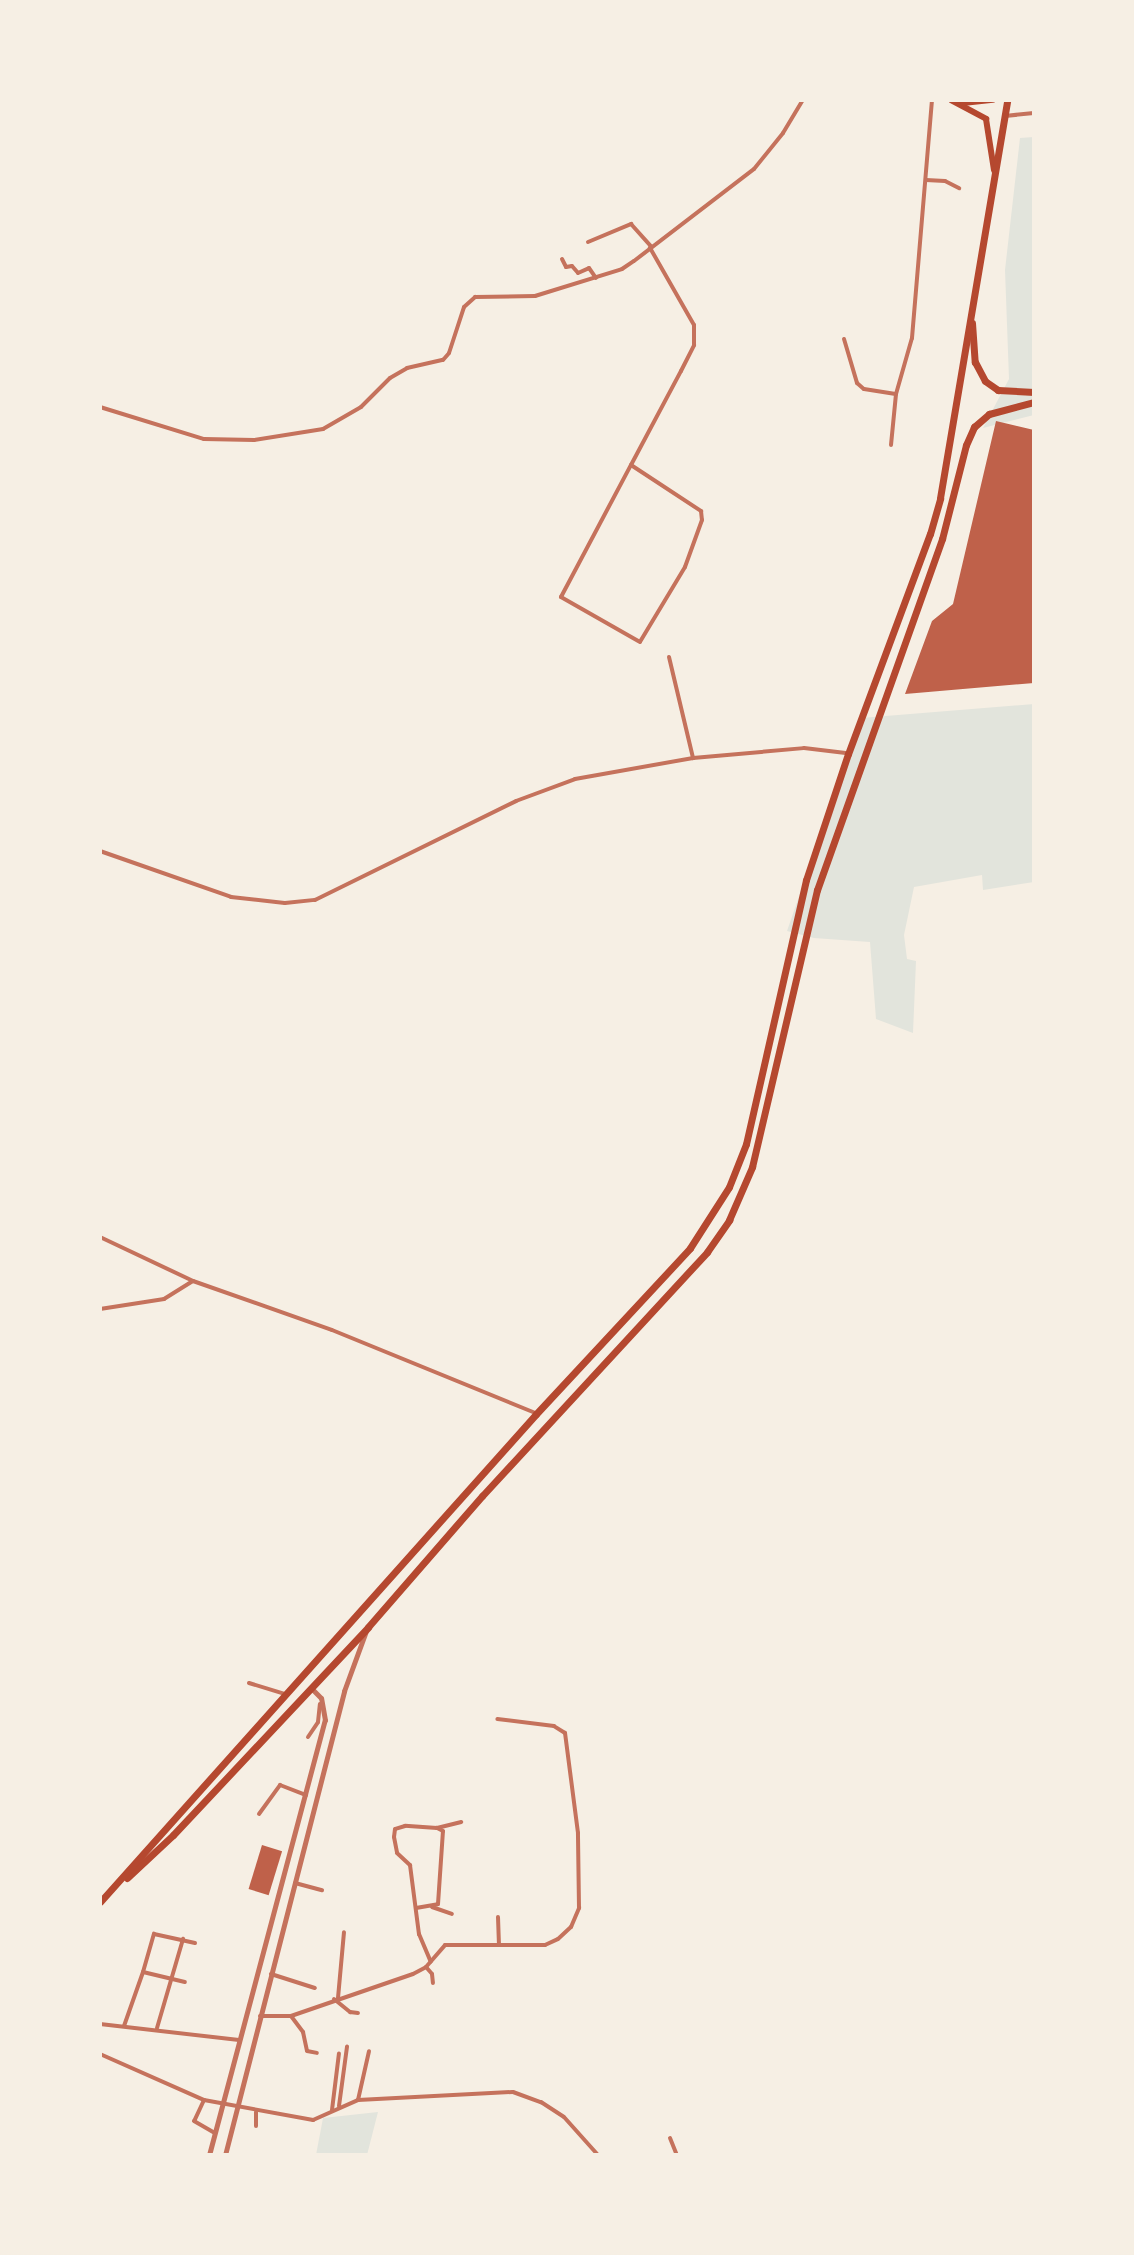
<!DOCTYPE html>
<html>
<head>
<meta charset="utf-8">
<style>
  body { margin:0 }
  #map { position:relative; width:1134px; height:2255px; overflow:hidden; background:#f6efe4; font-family:"Noto Sans",sans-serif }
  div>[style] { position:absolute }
  .green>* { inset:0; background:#e2e4dc }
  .building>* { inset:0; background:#bf614a; transform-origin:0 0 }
  .minor>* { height:4px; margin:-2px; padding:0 2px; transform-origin:2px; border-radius:2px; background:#c5725c }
  .tertiary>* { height:5px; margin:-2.5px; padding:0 2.5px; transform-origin:2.5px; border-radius:2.5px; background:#c5725c }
  .secondary>* { height:6px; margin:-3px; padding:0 3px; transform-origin:3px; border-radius:3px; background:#b5482f }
  .trunk>* { height:7px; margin:-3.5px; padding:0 3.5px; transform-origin:3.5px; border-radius:3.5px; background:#b5482f }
  span { translate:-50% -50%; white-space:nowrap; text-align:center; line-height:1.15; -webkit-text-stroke:6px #f6efe4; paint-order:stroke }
  .frame { position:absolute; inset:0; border:102px solid #f6efe4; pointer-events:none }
</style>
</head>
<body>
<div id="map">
  <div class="green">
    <i style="clip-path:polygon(1034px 137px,1034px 415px,983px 428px,1009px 379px,1005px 270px,1020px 138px)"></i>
    <i style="clip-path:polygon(1034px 704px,1034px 882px,983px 890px,982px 875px,914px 887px,904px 935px,907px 959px,916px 961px,913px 1033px,876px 1019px,870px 942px,814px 938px,787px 931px,861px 718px)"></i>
    <i style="clip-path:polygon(378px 2112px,367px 2155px,316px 2155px,323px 2118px)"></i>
  </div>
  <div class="building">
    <i style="clip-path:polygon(996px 421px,1034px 430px,1034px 683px,905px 694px,932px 621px,953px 604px)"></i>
    <i style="left:262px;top:1845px;width:21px;height:46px;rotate:17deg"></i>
  </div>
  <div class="minor">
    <i style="left:1005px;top:116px;width:29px;rotate:-6deg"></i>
    <i style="left:926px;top:180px;width:19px;rotate:3deg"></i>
    <i style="left:945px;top:181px;width:16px;rotate:27deg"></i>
    <i style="left:588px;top:242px;width:47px;rotate:-22.7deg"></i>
    <i style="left:631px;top:224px;width:31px;rotate:48deg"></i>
    <i style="left:562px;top:259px;width:9px;rotate:63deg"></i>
    <i style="left:566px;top:267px;width:6px;rotate:-9deg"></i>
    <i style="left:572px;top:266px;width:9px;rotate:49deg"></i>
    <i style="left:578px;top:273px;width:12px;rotate:-24deg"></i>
    <i style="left:589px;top:268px;width:12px;rotate:55deg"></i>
    <i style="left:844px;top:339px;width:46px;rotate:73.5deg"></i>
    <i style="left:857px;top:383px;width:9px;rotate:41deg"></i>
    <i style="left:864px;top:389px;width:32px;rotate:9deg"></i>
    <i style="left:100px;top:407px;width:109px;rotate:17.1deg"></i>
    <i style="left:204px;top:439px;width:50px;rotate:1.1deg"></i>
    <i style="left:254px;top:440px;width:70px;rotate:-9.1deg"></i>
    <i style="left:323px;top:429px;width:44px;rotate:-30.1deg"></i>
    <i style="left:361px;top:407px;width:41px;rotate:-45deg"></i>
    <i style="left:390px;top:378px;width:20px;rotate:-30deg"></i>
    <i style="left:407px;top:368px;width:37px;rotate:-13deg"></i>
    <i style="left:443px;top:360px;width:9px;rotate:-49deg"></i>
    <i style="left:449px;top:353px;width:48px;rotate:-71.9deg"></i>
    <i style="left:464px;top:307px;width:15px;rotate:-42deg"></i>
    <i style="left:475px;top:297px;width:60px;rotate:-1deg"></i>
    <i style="left:535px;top:296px;width:91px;rotate:-17.2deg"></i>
    <i style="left:622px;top:269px;width:14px;rotate:-34deg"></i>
    <i style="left:634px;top:261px;width:151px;rotate:-37.5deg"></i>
    <i style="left:754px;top:169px;width:46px;rotate:-51.1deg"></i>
    <i style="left:783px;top:133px;width:39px;rotate:-59deg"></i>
    <i style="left:891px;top:445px;width:51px;rotate:-84.4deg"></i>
    <i style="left:896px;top:394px;width:58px;rotate:-74.1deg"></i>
    <i style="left:912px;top:338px;width:239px;rotate:-85.2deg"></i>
    <i style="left:631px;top:465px;width:84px;rotate:33.3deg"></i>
    <i style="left:701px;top:511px;width:9px;rotate:84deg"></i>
    <i style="left:702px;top:520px;width:50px;rotate:109.9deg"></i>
    <i style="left:685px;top:567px;width:87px;rotate:121deg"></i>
    <i style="left:640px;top:642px;width:91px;rotate:-150.3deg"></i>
    <i style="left:561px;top:597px;width:149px;rotate:-62.1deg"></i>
    <i style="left:631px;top:465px;width:106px;rotate:-62deg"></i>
    <i style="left:681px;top:371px;width:29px;rotate:-63deg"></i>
    <i style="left:694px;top:345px;width:20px;rotate:-90deg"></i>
    <i style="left:694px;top:325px;width:89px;rotate:-119.7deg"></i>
    <i style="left:669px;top:657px;width:104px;rotate:76.6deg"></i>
    <i style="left:100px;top:851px;width:139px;rotate:19.3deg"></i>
    <i style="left:231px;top:897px;width:54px;rotate:6.3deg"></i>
    <i style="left:285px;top:903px;width:30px;rotate:-6deg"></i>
    <i style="left:315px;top:900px;width:224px;rotate:-26.2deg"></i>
    <i style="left:516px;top:801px;width:63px;rotate:-20.4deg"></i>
    <i style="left:575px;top:779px;width:120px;rotate:-10.1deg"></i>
    <i style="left:693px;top:758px;width:111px;rotate:-5.1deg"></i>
    <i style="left:804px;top:748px;width:42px;rotate:6.8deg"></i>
    <i style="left:100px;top:1237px;width:103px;rotate:25.3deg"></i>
    <i style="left:193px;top:1281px;width:147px;rotate:19.4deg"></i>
    <i style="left:332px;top:1330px;width:219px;rotate:22.2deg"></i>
    <i style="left:100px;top:1309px;width:65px;rotate:-8.9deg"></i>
    <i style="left:164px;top:1299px;width:34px;rotate:-32deg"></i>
    <i style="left:249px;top:1683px;width:38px;rotate:17deg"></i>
    <i style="left:308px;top:1737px;width:18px;rotate:-56deg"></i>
    <i style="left:318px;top:1722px;width:18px;rotate:-84deg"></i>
    <i style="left:259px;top:1814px;width:36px;rotate:-54deg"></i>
    <i style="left:280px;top:1785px;width:28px;rotate:21deg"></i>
    <i style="left:437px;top:1828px;width:25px;rotate:-14deg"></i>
    <i style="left:295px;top:1883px;width:28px;rotate:15deg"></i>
    <i style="left:432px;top:1907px;width:21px;rotate:19deg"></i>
    <i style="left:416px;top:1908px;width:22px;rotate:-10deg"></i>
    <i style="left:438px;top:1904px;width:73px;rotate:-86.1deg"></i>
    <i style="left:443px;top:1831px;width:7px;rotate:-153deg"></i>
    <i style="left:437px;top:1828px;width:32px;rotate:-176deg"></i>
    <i style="left:405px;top:1826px;width:10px;rotate:163deg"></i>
    <i style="left:395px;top:1829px;width:8px;rotate:97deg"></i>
    <i style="left:394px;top:1837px;width:16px;rotate:79deg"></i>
    <i style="left:397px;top:1853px;width:18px;rotate:43deg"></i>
    <i style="left:410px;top:1865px;width:70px;rotate:82.6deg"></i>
    <i style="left:419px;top:1934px;width:30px;rotate:67deg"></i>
    <i style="left:498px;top:1917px;width:27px;rotate:88deg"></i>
    <i style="left:426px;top:1967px;width:9px;rotate:49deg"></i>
    <i style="left:432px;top:1974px;width:9px;rotate:84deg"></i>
    <i style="left:143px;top:1972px;width:40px;rotate:-74deg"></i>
    <i style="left:154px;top:1934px;width:42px;rotate:12.4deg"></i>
    <i style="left:271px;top:1974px;width:46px;rotate:17.7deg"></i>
    <i style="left:338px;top:1998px;width:66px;rotate:-84.8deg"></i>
    <i style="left:334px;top:1999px;width:21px;rotate:39deg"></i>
    <i style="left:350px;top:2012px;width:8px;rotate:7deg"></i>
    <i style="left:260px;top:2016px;width:31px"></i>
    <i style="left:291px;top:2016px;width:129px;rotate:-19deg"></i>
    <i style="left:413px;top:1974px;width:15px;rotate:-28deg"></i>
    <i style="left:426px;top:1967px;width:29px;rotate:-49deg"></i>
    <i style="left:445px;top:1945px;width:100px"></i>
    <i style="left:545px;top:1945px;width:14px;rotate:-25deg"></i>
    <i style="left:558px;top:1939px;width:18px;rotate:-43deg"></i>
    <i style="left:571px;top:1927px;width:21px;rotate:-67deg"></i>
    <i style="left:579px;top:1908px;width:75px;rotate:-90.8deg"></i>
    <i style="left:578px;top:1833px;width:101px;rotate:-97.4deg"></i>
    <i style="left:565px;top:1733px;width:13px;rotate:-148deg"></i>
    <i style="left:554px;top:1726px;width:57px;rotate:-173deg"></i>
    <i style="left:291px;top:2016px;width:20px;rotate:53deg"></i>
    <i style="left:303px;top:2032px;width:19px;rotate:78deg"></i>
    <i style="left:307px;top:2051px;width:10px;rotate:11deg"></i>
    <i style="left:100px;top:2024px;width:140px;rotate:6.6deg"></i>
    <i style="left:124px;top:2026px;width:57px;rotate:-70.6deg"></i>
    <i style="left:143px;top:1972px;width:43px;rotate:13.4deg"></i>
    <i style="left:157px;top:2028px;width:93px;rotate:-73.7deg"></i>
    <i style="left:100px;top:2054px;width:114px;rotate:23.9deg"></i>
    <i style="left:204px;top:2100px;width:111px;rotate:10.4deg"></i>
    <i style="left:313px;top:2120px;width:49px;rotate:-24deg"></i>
    <i style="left:358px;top:2100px;width:155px;rotate:-3deg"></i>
    <i style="left:513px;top:2092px;width:30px;rotate:20deg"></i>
    <i style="left:541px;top:2102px;width:27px;rotate:33deg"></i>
    <i style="left:564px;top:2117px;width:51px;rotate:48.2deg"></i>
    <i style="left:204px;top:2100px;width:23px;rotate:115deg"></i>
    <i style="left:194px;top:2121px;width:24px;rotate:30deg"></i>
    <i style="left:358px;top:2100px;width:50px;rotate:-77.3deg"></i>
    <i style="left:339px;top:2106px;width:60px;rotate:-82.3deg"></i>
    <i style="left:332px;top:2110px;width:57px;rotate:-83deg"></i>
    <i style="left:256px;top:2112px;width:14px;rotate:90deg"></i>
    <i style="left:670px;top:2138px;width:18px;rotate:68deg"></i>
  </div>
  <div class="tertiary">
    <i style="left:209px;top:2155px;width:450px;rotate:-75.1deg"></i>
    <i style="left:325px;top:1720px;width:22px;rotate:-100deg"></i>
    <i style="left:321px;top:1698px;width:14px;rotate:-135deg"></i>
    <i style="left:225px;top:2155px;width:479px;rotate:-75.6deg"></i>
    <i style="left:344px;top:1691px;width:64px;rotate:-69.9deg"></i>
  </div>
  <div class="secondary">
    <i style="left:951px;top:100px;width:40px;rotate:28deg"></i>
    <i style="left:986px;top:119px;width:52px;rotate:81.1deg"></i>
    <i style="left:963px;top:103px;width:30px;rotate:-6deg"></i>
  </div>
  <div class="trunk">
    <i style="left:972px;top:323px;width:39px;rotate:86deg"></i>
    <i style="left:975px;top:362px;width:21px;rotate:62deg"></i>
    <i style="left:985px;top:381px;width:16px;rotate:35deg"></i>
    <i style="left:998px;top:390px;width:36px;rotate:3deg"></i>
    <i style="left:127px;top:1878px;width:63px;rotate:-43.1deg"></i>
    <i style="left:173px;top:1835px;width:285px;rotate:-46.8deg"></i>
    <i style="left:368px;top:1627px;width:174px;rotate:-49deg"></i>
    <i style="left:482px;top:1496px;width:332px;rotate:-47.3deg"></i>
    <i style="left:707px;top:1252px;width:39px;rotate:-55deg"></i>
    <i style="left:729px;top:1220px;width:58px;rotate:-66.5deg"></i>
    <i style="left:752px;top:1167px;width:285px;rotate:-76.8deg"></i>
    <i style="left:817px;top:890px;width:373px;rotate:-70.4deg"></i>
    <i style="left:942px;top:539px;width:97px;rotate:-75.7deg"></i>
    <i style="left:966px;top:445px;width:20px;rotate:-66deg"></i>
    <i style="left:974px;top:427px;width:20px;rotate:-41deg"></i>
    <i style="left:989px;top:414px;width:47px;rotate:-14.9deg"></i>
    <i style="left:100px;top:1902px;width:654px;rotate:-48.22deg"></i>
    <i style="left:536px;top:1414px;width:226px;rotate:-47.1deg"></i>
    <i style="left:690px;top:1248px;width:72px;rotate:-57.4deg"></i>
    <i style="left:729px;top:1187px;width:46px;rotate:-68.4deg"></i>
    <i style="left:746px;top:1144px;width:271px;rotate:-77.2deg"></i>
    <i style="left:806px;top:880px;width:133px;rotate:-71.6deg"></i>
    <i style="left:848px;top:754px;width:235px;rotate:-69.6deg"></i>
    <i style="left:930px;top:534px;width:37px;rotate:-74deg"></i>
    <i style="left:940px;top:498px;width:404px;rotate:-80.4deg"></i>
  </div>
  <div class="frame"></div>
</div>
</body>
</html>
